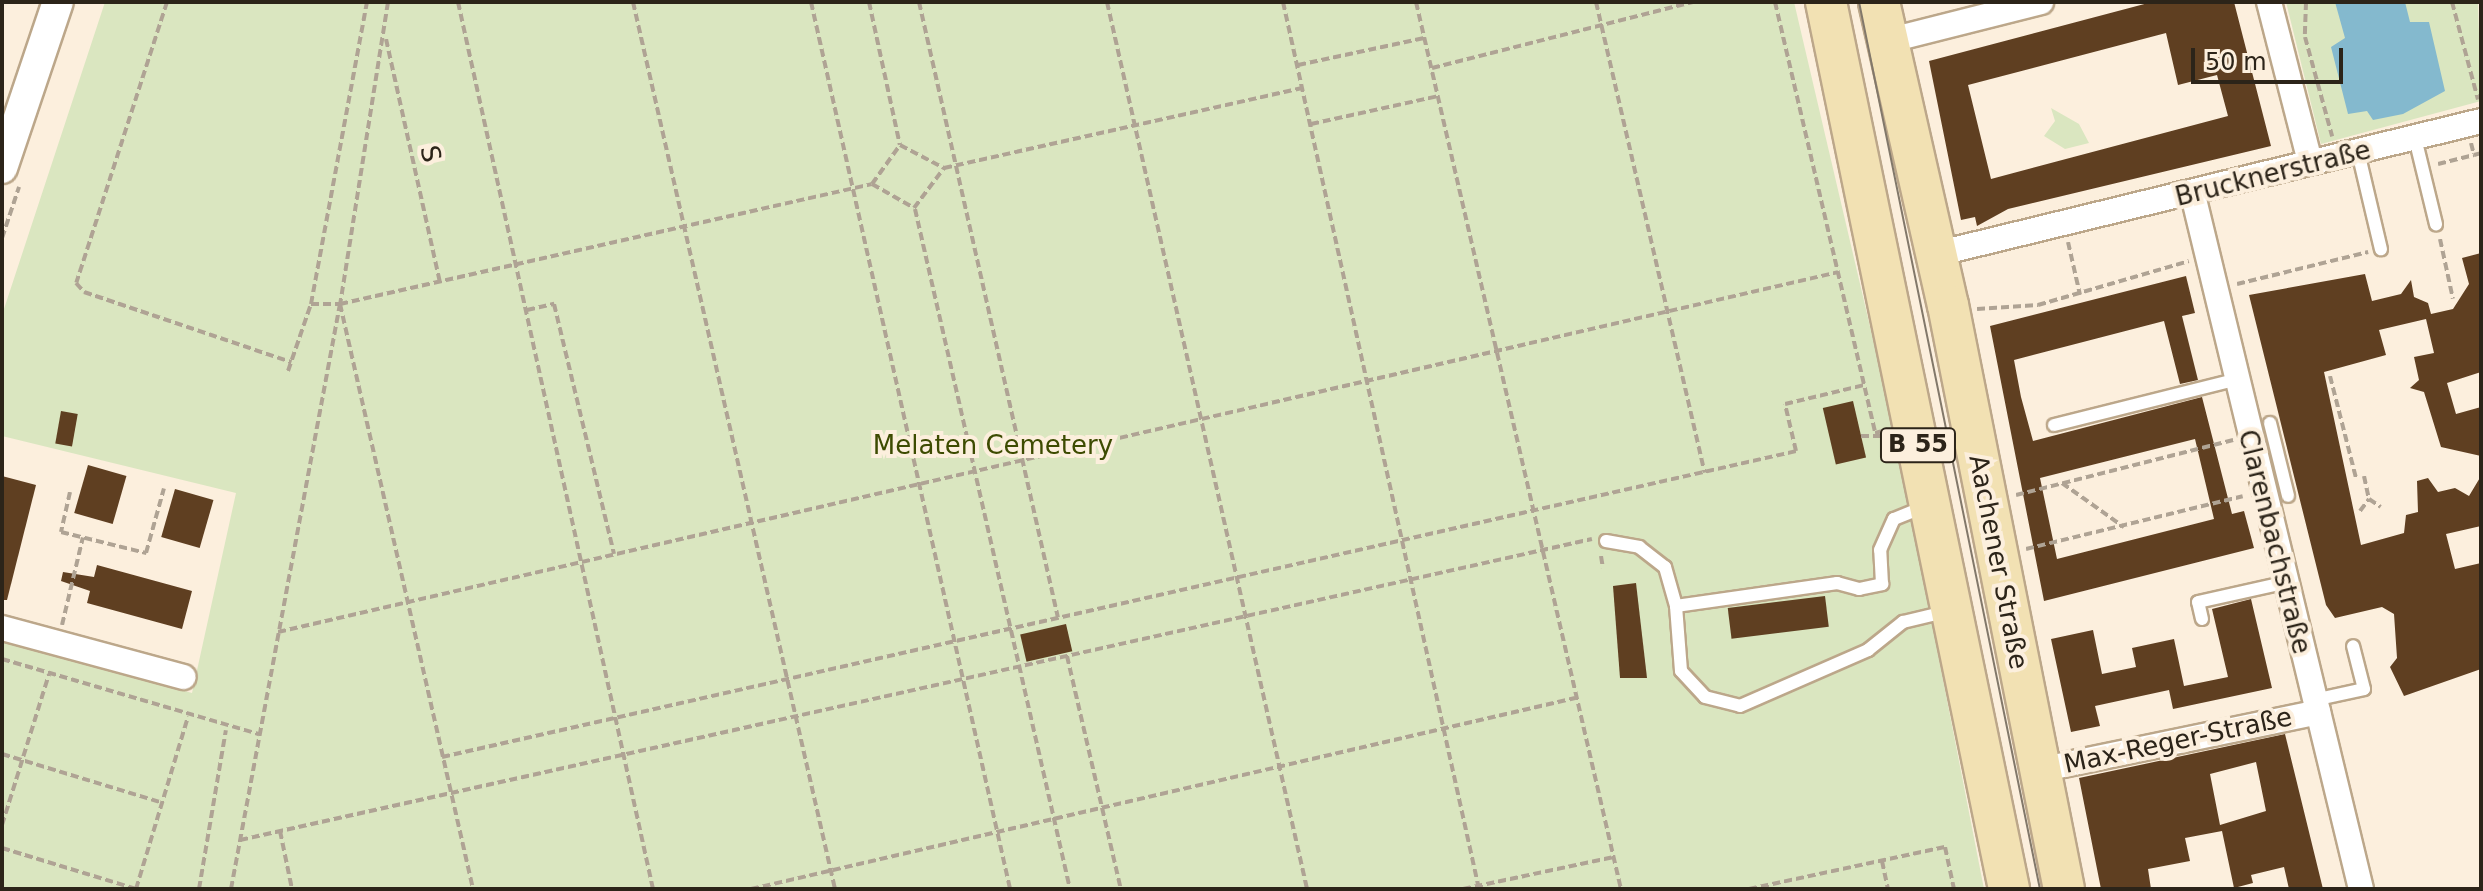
<!DOCTYPE html>
<html>
<head>
<meta charset="utf-8">
<style>
  body { margin:0 }
  #map { position:relative; width:2483px; height:891px; overflow:hidden; background:#fcefdd; font-family:"DejaVu Sans",sans-serif }
  div>[style] { position:absolute }
  .green>* { inset:0; background:#dae6c0 }
  .water>* { inset:0; background:#84b9ce }
  .building>* { inset:0; background:#5f3f21; transform-origin:0 0 }
  .path>* { height:4px; margin-top:-2px; transform-origin:0; background:repeating-linear-gradient(90deg,#afa394 0 8px,transparent 0 12px) }
  .roads { filter:drop-shadow(2px 0 #bca78a) drop-shadow(-2px 0 #bca78a) drop-shadow(0 2px #bca78a) drop-shadow(0 -2px #bca78a) }
  .service>* { height:12px; margin:-6px; padding:0 6px; transform-origin:6px; border-radius:6px; background:#fff }
  .minor>* { height:24px; margin:-12px; padding:0 12px; transform-origin:12px; border-radius:12px; background:#fff }
  .tertiary>* { height:30px; margin:-15px; padding:0 15px; transform-origin:15px; border-radius:15px; background:#fff }
  .primary>* { height:40px; margin:-20px; padding:0 20px; transform-origin:20px; border-radius:20px; background:#f2e1b3 }
  .tram>* { height:2px; margin:-1px; padding:0 1px; transform-origin:1px; border-radius:1px; background:#82786a }
  span { translate:-50% -50%; white-space:nowrap; text-align:center; line-height:1.15; -webkit-text-stroke:8px #fcefdd; paint-order:stroke }
  .shield-label span { padding:2px 6px; background:#fcefdd; border:2px solid; border-radius:6px; -webkit-text-stroke-width:0 }
  .shield-label { font-size:24px; color:#2c2419; font-weight:700 }
  .street-label { font-size:26px; color:#2c2419 }
  .park-label { font-size:26px; color:#3d4b01 }
  .frame { position:absolute; inset:0; border:4px solid #2c2419; pointer-events:none }
  .scale { position:absolute; left:2191px; top:48px; width:152px; height:36px; box-sizing:border-box; border:4px solid #2c2419; border-top:0; padding-left:10px; font-size:24px; line-height:28px; white-space:nowrap; color:#2c2419; -webkit-text-stroke:6px #fcefdd; paint-order:stroke }
</style>
</head>
<body>
<div id="map">
  <div class="green">
    <i style="clip-path:polygon(105px 2px,1794px 2px,1894px 429px,1984px 889px,2px 889px,2px 639px,192px 693px,236px 493px,2px 436px,2px 315px)"></i>
    <i style="clip-path:polygon(2286px 2px,2478px 2px,2481px 101px,2321px 144px)"></i>
    <i style="clip-path:polygon(2051px 108px,2079px 124px,2089px 143px,2065px 149px,2044px 136px,2055px 121px)"></i>
  </div>
  <div class="water">
    <i style="clip-path:polygon(2335px 2px,2405px 2px,2410px 22px,2429px 22px,2445px 91px,2403px 114px,2373px 120px,2367px 111px,2348px 114px,2331px 47px,2345px 38px)"></i>
  </div>
  <div class="building">
    <i style="clip-path:polygon(evenodd,2152px 2px,2234px 2px,2271px 146px,2008px 209px,1977px 226px,1975px 217px,1961px 220px,1929px 61px,2152px 2px,2166px 33px,2178px 85px,2217px 75px,2228px 116px,1991px 179px,1968px 85px,2166px 33px)"></i>
    <i style="clip-path:polygon(2481px 253px,2481px 372px,2447px 383px,2456px 414px,2481px 407px,2481px 456px,2441px 447px,2424px 392px,2410px 388px,2419px 380px,2414px 357px,2434px 353px,2426px 319px,2379px 330px,2386px 355px,2324px 372px,2361px 545px,2404px 533px,2406px 515px,2418px 512px,2417px 481px,2428px 478px,2438px 492px,2455px 488px,2469px 496px,2481px 476px,2481px 526px,2446px 534px,2455px 569px,2481px 563px,2481px 669px,2404px 696px,2390px 667px,2397px 658px,2394px 614px,2382px 607px,2335px 618px,2326px 605px,2249px 295px,2365px 274px,2372px 301px,2401px 294px,2411px 280px,2414px 297px,2428px 303px,2431px 314px,2453px 309px,2469px 284px,2462px 258px)"></i>
    <i style="clip-path:polygon(evenodd,2186px 276px,2195px 313px,2182px 316px,2198px 380px,2180px 384px,2164px 321px,2014px 360px,2021px 397px,2033px 441px,2202px 397px,2232px 514px,2244px 511px,2254px 548px,2044px 601px,1990px 326px,2186px 276px,2195px 439px,2214px 519px,2057px 559px,2040px 478px,2195px 439px)"></i>
    <i style="left:1853px;top:401px;width:58px;height:31px;rotate:77deg"></i>
    <i style="left:61px;top:411px;width:17px;height:33px;rotate:10deg"></i>
    <i style="left:88px;top:465px;width:40px;height:50px;rotate:16deg"></i>
    <i style="clip-path:polygon(2px 476px,36px 485px,7px 600px,2px 600px)"></i>
    <i style="left:175px;top:489px;width:40px;height:50px;rotate:16deg"></i>
    <i style="clip-path:polygon(97px 565px,192px 591px,182px 629px,87px 603px,90px 591px,61px 581px,63px 572px,94px 577px)"></i>
    <i style="clip-path:polygon(1636px 583px,1647px 678px,1620px 678px,1613px 586px)"></i>
    <i style="left:1825px;top:596px;width:31px;height:98px;rotate:83deg"></i>
    <i style="clip-path:polygon(2251px 599px,2272px 688px,2173px 709px,2169px 690px,2095px 706px,2100px 726px,2071px 732px,2051px 639px,2093px 630px,2102px 674px,2136px 667px,2132px 648px,2174px 639px,2184px 686px,2228px 677px,2212px 609px)"></i>
    <i style="left:1066px;top:624px;width:28px;height:47px;rotate:77deg"></i>
    <i style="clip-path:polygon(evenodd,2285px 734px,2323px 889px,2289px 889px,2284px 867px,2251px 875px,2253px 883px,2234px 888px,2222px 831px,2185px 838px,2190px 861px,2148px 869px,2151px 889px,2101px 889px,2079px 778px,2285px 734px,2256px 762px,2266px 811px,2220px 825px,2210px 774px,2256px 762px)"></i>
  </div>
  <div class="path">
    <i style="left:167px;top:2px;width:295px;rotate:107.9deg"></i>
    <i style="left:76px;top:283px;width:12px;rotate:48deg"></i>
    <i style="left:84px;top:292px;width:219px;rotate:18.7deg"></i>
    <i style="left:388px;top:2px;width:306px;rotate:99deg"></i>
    <i style="left:340px;top:304px;width:600px;rotate:77.19deg"></i>
    <i style="left:458px;top:2px;width:908px;rotate:77.6deg"></i>
    <i style="left:633px;top:2px;width:910px;rotate:77.17deg"></i>
    <i style="left:811px;top:2px;width:909px;rotate:77.35deg"></i>
    <i style="left:869px;top:2px;width:146px;rotate:77.8deg"></i>
    <i style="left:919px;top:2px;width:631px;rotate:77.28deg"></i>
    <i style="left:1107px;top:2px;width:909px;rotate:77.29deg"></i>
    <i style="left:1283px;top:2px;width:908px;rotate:77.54deg"></i>
    <i style="left:1416px;top:2px;width:910px;rotate:76.99deg"></i>
    <i style="left:1596px;top:2px;width:483px;rotate:77deg"></i>
    <i style="left:1775px;top:2px;width:442px;rotate:76.9deg"></i>
    <i style="left:1875px;top:433px;width:11px;rotate:-15deg"></i>
    <i style="left:2306px;top:2px;width:35px;rotate:92deg"></i>
    <i style="left:2305px;top:37px;width:103px;rotate:74.7deg"></i>
    <i style="left:2452px;top:2px;width:101px;rotate:75.1deg"></i>
    <i style="left:386px;top:39px;width:250px;rotate:77.5deg"></i>
    <i style="left:1298px;top:65px;width:129px;rotate:-12.1deg"></i>
    <i style="left:1432px;top:68px;width:269px;rotate:-14.2deg"></i>
    <i style="left:1311px;top:124px;width:130px;rotate:-12.4deg"></i>
    <i style="left:2471px;top:143px;width:12px;rotate:76deg"></i>
    <i style="left:2474px;top:155px;width:7px;rotate:-16deg"></i>
    <i style="left:2438px;top:164px;width:37px;rotate:-14deg"></i>
    <i style="left:872px;top:184px;width:48px;rotate:-54.3deg"></i>
    <i style="left:900px;top:145px;width:50px;rotate:27.6deg"></i>
    <i style="left:915px;top:209px;width:697px;rotate:77.16deg"></i>
    <i style="left:2px;top:238px;width:54px;rotate:-71.6deg"></i>
    <i style="left:2440px;top:239px;width:61px;rotate:77.8deg"></i>
    <i style="left:2068px;top:242px;width:54px;rotate:77.2deg"></i>
    <i style="left:2237px;top:284px;width:135px;rotate:-13.7deg"></i>
    <i style="left:311px;top:304px;width:29px"></i>
    <i style="left:1977px;top:309px;width:61px;rotate:-3.8deg"></i>
    <i style="left:2038px;top:305px;width:157px;rotate:-16.2deg"></i>
    <i style="left:527px;top:310px;width:28px;rotate:-13deg"></i>
    <i style="left:554px;top:304px;width:257px;rotate:76.5deg"></i>
    <i style="left:288px;top:371px;width:71px;rotate:-71.1deg"></i>
    <i style="left:311px;top:304px;width:307px;rotate:-79.5deg"></i>
    <i style="left:2330px;top:376px;width:105px;rotate:75.7deg"></i>
    <i style="left:1861px;top:436px;width:20px"></i>
    <i style="left:2364px;top:476px;width:24px;rotate:78deg"></i>
    <i style="left:2369px;top:499px;width:14px;rotate:34deg"></i>
    <i style="left:2062px;top:483px;width:76px;rotate:35.4deg"></i>
    <i style="left:70px;top:492px;width:41px;rotate:102.7deg"></i>
    <i style="left:61px;top:532px;width:88px;rotate:13.9deg"></i>
    <i style="left:146px;top:553px;width:67px;rotate:-74.5deg"></i>
    <i style="left:2016px;top:495px;width:224px;rotate:-14.2deg"></i>
    <i style="left:2360px;top:511px;width:15px;rotate:-53deg"></i>
    <i style="left:2026px;top:549px;width:223px;rotate:-13.7deg"></i>
    <i style="left:1601px;top:556px;width:12px;rotate:81deg"></i>
    <i style="left:62px;top:625px;width:90px;rotate:-76.6deg"></i>
    <i style="left:278px;top:632px;width:1601px;rotate:-12.99deg"></i>
    <i style="left:1067px;top:656px;width:239px;rotate:77deg"></i>
    <i style="left:2px;top:659px;width:268px;rotate:16.3deg"></i>
    <i style="left:2px;top:754px;width:168px;rotate:16.9deg"></i>
    <i style="left:442px;top:757px;width:1388px;rotate:-12.73deg"></i>
    <i style="left:1796px;top:451px;width:48px;rotate:-103.2deg"></i>
    <i style="left:1785px;top:404px;width:81px;rotate:-13.5deg"></i>
    <i style="left:2px;top:825px;width:158px;rotate:-72.7deg"></i>
    <i style="left:280px;top:831px;width:59px;rotate:78.3deg"></i>
    <i style="left:240px;top:840px;width:1385px;rotate:-12.55deg"></i>
    <i style="left:2px;top:848px;width:140px;rotate:17deg"></i>
    <i style="left:136px;top:889px;width:180px;rotate:-73.2deg"></i>
    <i style="left:1882px;top:861px;width:29px;rotate:78deg"></i>
    <i style="left:199px;top:889px;width:161px;rotate:-80.4deg"></i>
    <i style="left:231px;top:889px;width:595px;rotate:-79.45deg"></i>
    <i style="left:340px;top:304px;width:545px;rotate:-12.71deg"></i>
    <i style="left:872px;top:184px;width:48px;rotate:29.7deg"></i>
    <i style="left:914px;top:208px;width:50px;rotate:-53.1deg"></i>
    <i style="left:944px;top:168px;width:367px;rotate:-12.6deg"></i>
    <i style="left:751px;top:889px;width:846px;rotate:-13.05deg"></i>
    <i style="left:1463px;top:889px;width:153px;rotate:-12deg"></i>
    <i style="left:1749px;top:889px;width:200px;rotate:-12.1deg"></i>
    <i style="left:1945px;top:847px;width:43px;rotate:77.9deg"></i>
  </div>
  <div class="roads">
    <div class="service">
      <i style="left:2415px;top:138px;width:89px;rotate:76.3deg"></i>
      <i style="left:2358px;top:152px;width:100px;rotate:76.7deg"></i>
      <i style="left:2270px;top:423px;width:75px;rotate:76.1deg"></i>
      <i style="left:2054px;top:425px;width:186px;rotate:-14deg"></i>
      <i style="left:1606px;top:541px;width:34px;rotate:10deg"></i>
      <i style="left:1639px;top:547px;width:33px;rotate:38deg"></i>
      <i style="left:1665px;top:567px;width:41px;rotate:74.2deg"></i>
      <i style="left:1676px;top:606px;width:163px;rotate:-8.1deg"></i>
      <i style="left:1837px;top:583px;width:23px;rotate:15deg"></i>
      <i style="left:1859px;top:589px;width:24px;rotate:-12deg"></i>
      <i style="left:1882px;top:584px;width:34px;rotate:-93deg"></i>
      <i style="left:1880px;top:550px;width:34px;rotate:-66deg"></i>
      <i style="left:1894px;top:519px;width:35px;rotate:-22deg"></i>
      <i style="left:1676px;top:606px;width:65px;rotate:85.6deg"></i>
      <i style="left:1681px;top:671px;width:35px;rotate:47deg"></i>
      <i style="left:1705px;top:697px;width:36px;rotate:14deg"></i>
      <i style="left:1740px;top:706px;width:140px;rotate:-23.6deg"></i>
      <i style="left:1868px;top:650px;width:45px;rotate:-38.7deg"></i>
      <i style="left:1903px;top:622px;width:43px;rotate:-13.4deg"></i>
      <i style="left:2202px;top:619px;width:17px;rotate:-103deg"></i>
      <i style="left:2198px;top:602px;width:88px;rotate:-12.5deg"></i>
      <i style="left:2314px;top:700px;width:51px;rotate:-12.4deg"></i>
      <i style="left:2364px;top:689px;width:44px;rotate:-104.3deg"></i>
    </div>
    <div class="minor">
      <i style="left:2269px;top:2px;width:165px;rotate:75.6deg"></i>
      <i style="left:1887px;top:41px;width:159px;rotate:-14.2deg"></i>
      <i style="left:2193px;top:195px;width:714px;rotate:76.39deg"></i>
      <i style="left:1936px;top:254px;width:561px;rotate:-13.71deg"></i>
      <i style="left:2px;top:628px;width:188px;rotate:15.1deg"></i>
      <i style="left:2039px;top:770px;width:285px;rotate:-11.7deg"></i>
    </div>
    <div class="tertiary">
      <i style="left:2px;top:168px;width:175px;rotate:-71.4deg"></i>
    </div>
    <div class="primary">
      <i style="left:1826px;top:2px;width:906px;rotate:78.34deg"></i>
      <i style="left:1879px;top:2px;width:311px;rotate:77.2deg"></i>
      <i style="left:1948px;top:305px;width:595px;rotate:78.77deg"></i>
    </div>
  </div>
  <div class="tram">
    <i style="left:1859px;top:2px;width:905px;rotate:78.47deg"></i>
  </div>
  <div class="shield-label">
    <span style="left:1918px;top:445px">B 55</span>
  </div>
  <div class="street-label">
    <span style="left:430px;top:154px;rotate:77deg">S</span>
    <span style="left:2273px;top:174px;rotate:-14deg">Brucknerstraße</span>
    <span style="left:2274px;top:542px;rotate:76deg">Clarenbachstraße</span>
    <span style="left:1998px;top:562px;rotate:79deg">Aachener Straße</span>
    <span style="left:2178px;top:741px;rotate:-12deg">Max-Reger-Straße</span>
  </div>
  <div class="park-label">
    <span style="left:993px;top:446px">Melaten Cemetery</span>
  </div>
  <div class="frame"></div>
  <div class="scale">50 m</div>
</div>
</body>
</html>
